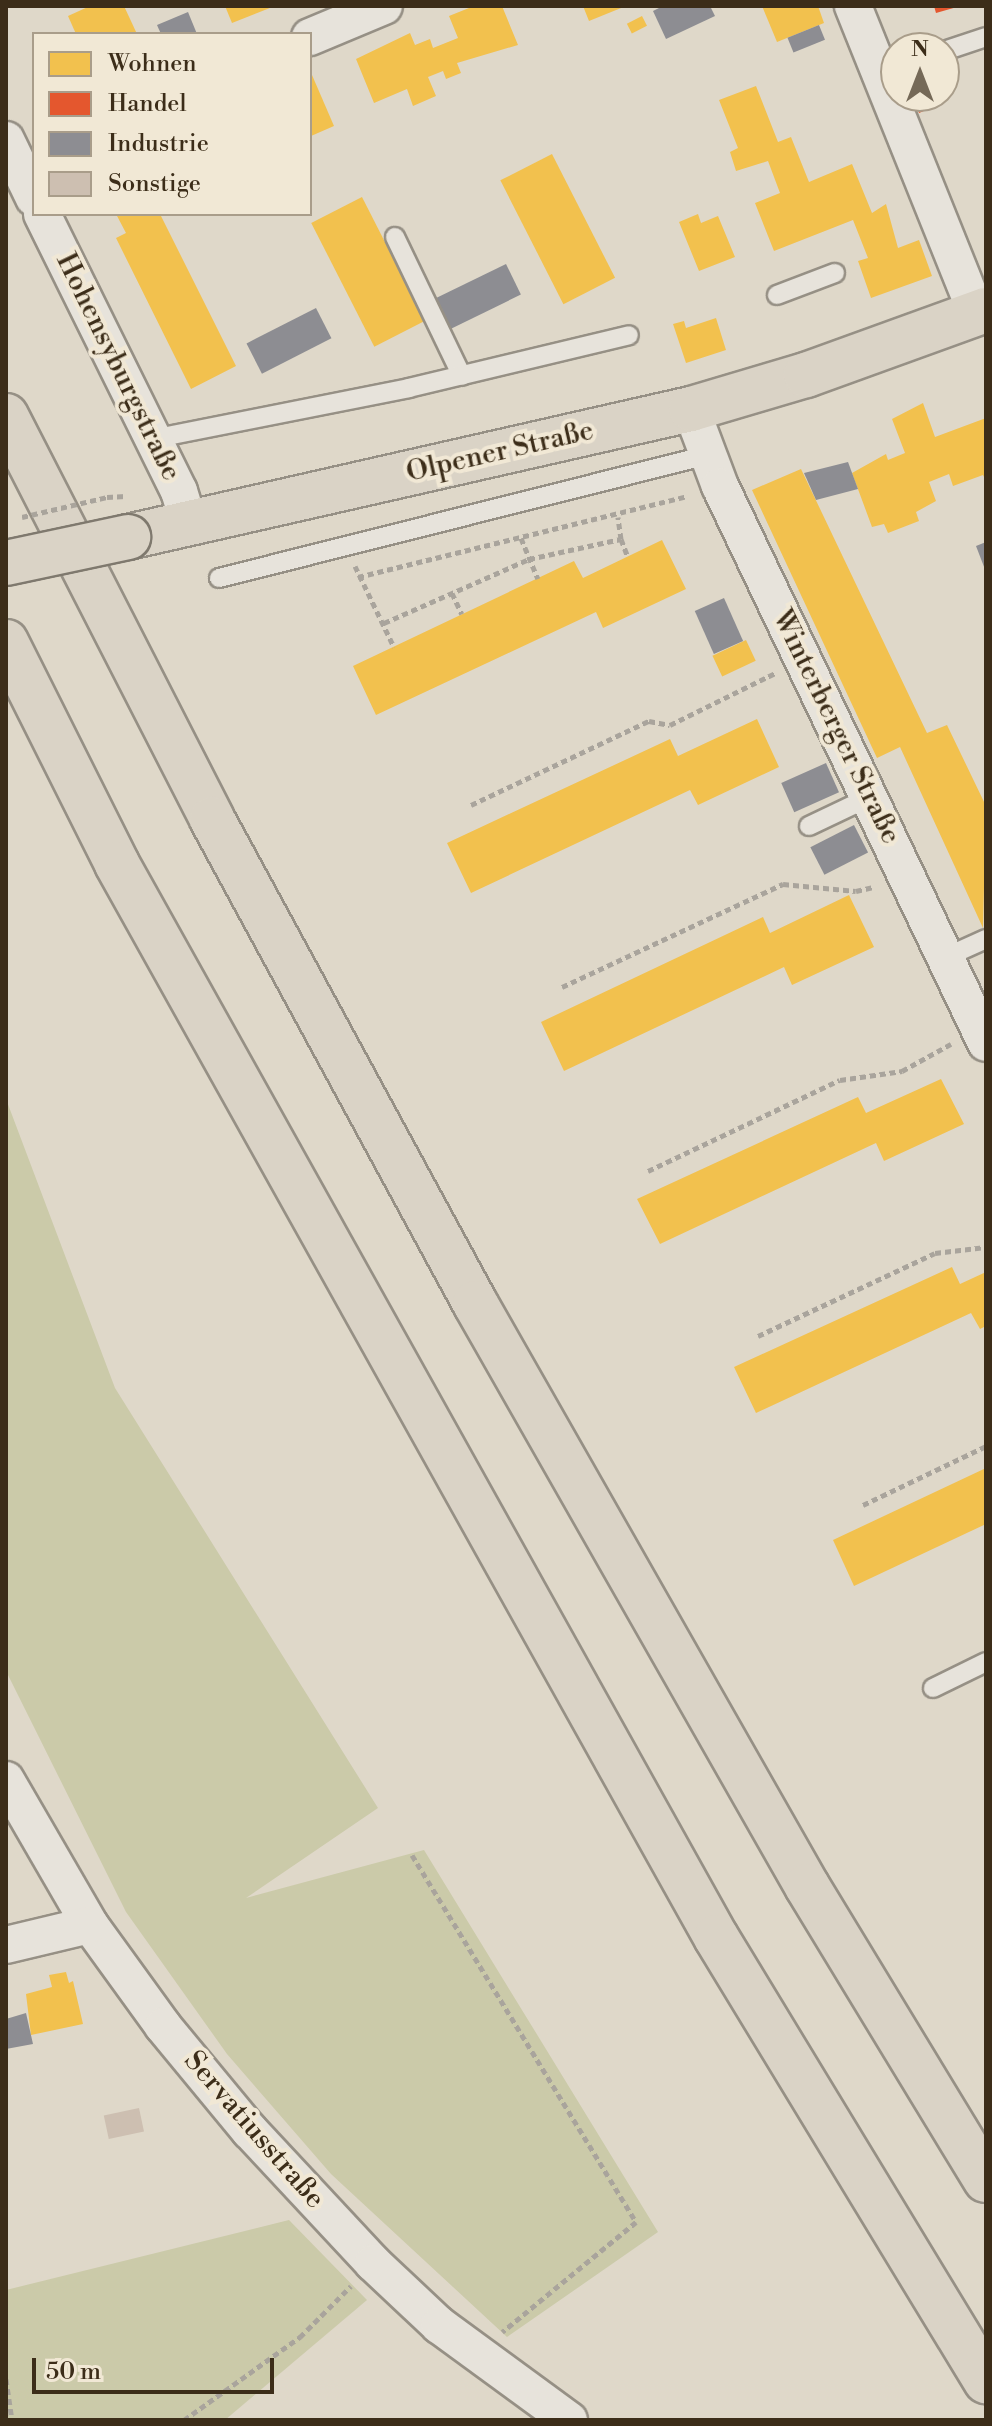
<!DOCTYPE html>
<html>
<head>
<meta charset="utf-8">
<style>
  body { margin:0 }
  #map { position:relative; width:992px; height:2426px; overflow:hidden; background:#dfd8c9; font-family:"Libre Bodoni",serif }
  div>[style] { position:absolute }
  .green>* { inset:0; background:#cbcaa9 }
  .homes>* { inset:0; background:#f2c14e; transform-origin:0 0 }
  .shops>* { inset:0; background:#e4572e }
  .industry>* { inset:0; background:#8d8d92; transform-origin:0 0 }
  .building>* { inset:0; background:#cdbfb1; transform-origin:0 0 }
  .path>* { height:5px; margin-top:-2.5px; transform-origin:0; background:repeating-linear-gradient(90deg,#a9a49c 0 6px,transparent 0 10px) }
  .roads { filter:drop-shadow(2px 0 #969085) drop-shadow(-2px 0 #969085) drop-shadow(0 2px #969085) drop-shadow(0 -2px #969085) }
  .service>* { height:18px; margin:-9px; padding:0 9px; transform-origin:9px; border-radius:9px; background:#e7e3db }
  .minor>* { height:36px; margin:-18px; padding:0 18px; transform-origin:18px; border-radius:18px; background:#e7e3db }
  .primary>* { height:44px; margin:-22px; padding:0 22px; transform-origin:22px; border-radius:22px; background:#dad3c6 }
  .motorway>* { height:44px; margin:-22px; padding:0 22px; transform-origin:22px; border-radius:22px; background:#dad3c6 }
  .path-bridge>* { height:5px; margin-top:-2.5px; transform-origin:0; background:repeating-linear-gradient(90deg,#a9a49c 0 6px,transparent 0 10px) }
  .bridges { filter:drop-shadow(2px 0 #7f796e) drop-shadow(-2px 0 #7f796e) drop-shadow(0 2px #7f796e) drop-shadow(0 -2px #7f796e) }
  .primary-bridge>* { height:44px; margin:-22px; padding:0 22px; transform-origin:22px; border-radius:22px; background:#dad3c6 }
  span { translate:-50% -50%; white-space:nowrap; text-align:center; line-height:1.15; -webkit-text-stroke:8px #f1e8d5; paint-order:stroke }
  .street-label { font-size:28px; color:#3c2d19 }
  .frame { position:absolute; inset:0; border:8px solid #3c2d19; pointer-events:none }
  .legend { position:absolute; left:32px; top:32px; width:280px; height:184px; box-sizing:border-box; background:#f1e8d5; border:2px solid #a99d8a; margin:0; padding:10px 14px; list-style:none; font-size:24px; color:#3c2d19 }
  .legend li { display:flex; align-items:center; gap:16px; height:40px }
  .legend b { width:40px; border:2px solid #a99d8a }
  .north { position:absolute; left:880px; top:32px; width:80px; height:80px; box-sizing:border-box; background:#f1e8d5; border:2px solid #a99d8a; border-radius:50%; rotate:0deg; font-size:22px; font-weight:700; line-height:32px; text-align:center; color:#3c2d19 }
  .north::after { content:''; display:block; margin:auto; width:28px; height:36px; background:#756957; clip-path:polygon(50% 0,100% 100%,50% 72%,0 100%) }
  .scale { position:absolute; left:32px; top:2358px; width:242px; height:36px; box-sizing:border-box; border:4px solid #3c2d19; border-top:0; padding-left:10px; font-size:24px; line-height:28px; white-space:nowrap; color:#3c2d19; -webkit-text-stroke:6px #f1e8d5; paint-order:stroke }
</style>
</head>
<body>
<div id="map">
  <div class="green">
    <i style="clip-path:polygon(6px 1099px,115px 1388px,378px 1808px,246px 1898px,424px 1850px,658px 2232px,507px 2337px,331px 2174px,227px 2054px,126px 1912px,6px 1671px)"></i>
    <i style="clip-path:polygon(289px 2220px,367px 2300px,225px 2420px,6px 2420px,6px 2290px)"></i>
  </div>
  <div class="homes">
    <i style="clip-path:polygon(90px 6px,124px 6px,137px 34px,76px 34px,68px 16px)"></i>
    <i style="clip-path:polygon(225px 6px,275px 6px,232px 23px)"></i>
    <i style="clip-path:polygon(474px 6px,502px 6px,518px 45px,457px 63px,461px 73px,446px 79px,443px 71px,428px 77px,436px 96px,413px 106px,407px 89px,374px 103px,356px 59px,410px 33px,415px 45px,430px 39px,433px 48px,458px 38px,449px 16px)"></i>
    <i style="clip-path:polygon(583px 6px,626px 6px,589px 21px)"></i>
    <i style="clip-path:polygon(762px 6px,818px 6px,824px 23px,777px 42px)"></i>
    <i style="left:642px;top:16px;width:11px;height:17px;rotate:63deg"></i>
    <i style="clip-path:polygon(312px 75px,334px 126px,311px 136px,310px 76px)"></i>
    <i style="clip-path:polygon(756px 86px,778px 142px,791px 137px,809px 182px,852px 164px,872px 213px,886px 204px,898px 248px,919px 240px,932px 276px,871px 298px,858px 261px,868px 258px,853px 220px,774px 251px,755px 203px,780px 193px,768px 161px,736px 171px,730px 152px,738px 148px,719px 100px)"></i>
    <i style="left:552px;top:154px;width:139px;height:58px;rotate:63deg"></i>
    <i style="left:362px;top:197px;width:139px;height:57px;rotate:63deg"></i>
    <i style="clip-path:polygon(116px 214px,160px 214px,236px 366px,191px 389px,116px 238px,126px 233px)"></i>
    <i style="clip-path:polygon(698px 214px,701px 223px,718px 216px,735px 257px,699px 271px,679px 222px)"></i>
    <i style="clip-path:polygon(716px 318px,726px 350px,686px 363px,673px 324px,684px 321px,686px 328px)"></i>
    <i style="clip-path:polygon(923px 403px,935px 437px,986px 418px,986px 481px,983px 475px,953px 486px,949px 474px,929px 482px,936px 501px,916px 512px,919px 521px,888px 533px,884px 524px,872px 527px,852px 473px,886px 454px,888px 460px,905px 453px,892px 419px)"></i>
    <i style="clip-path:polygon(801px 469px,927px 733px,947px 725px,986px 806px,983px 928px,900px 747px,877px 758px,752px 490px)"></i>
    <i style="clip-path:polygon(662px 540px,686px 589px,603px 628px,596px 612px,376px 715px,353px 666px,574px 561px,583px 578px)"></i>
    <i style="left:746px;top:640px;width:23px;height:37px;rotate:65deg"></i>
    <i style="clip-path:polygon(757px 719px,779px 767px,698px 805px,690px 790px,471px 893px,447px 843px,670px 739px,678px 756px)"></i>
    <i style="clip-path:polygon(849px 895px,874px 947px,792px 985px,784px 967px,564px 1071px,541px 1022px,763px 917px,770px 933px)"></i>
    <i style="clip-path:polygon(941px 1079px,964px 1124px,884px 1161px,876px 1143px,660px 1244px,637px 1199px,858px 1097px,866px 1113px)"></i>
    <i style="clip-path:polygon(952px 1267px,960px 1284px,986px 1272px,986px 1326px,980px 1329px,971px 1313px,756px 1413px,734px 1367px)"></i>
    <i style="clip-path:polygon(986px 1468px,986px 1524px,854px 1586px,833px 1540px)"></i>
    <i style="clip-path:polygon(66px 1972px,69px 1983px,73px 1981px,83px 2024px,31px 2035px,26px 1994px,52px 1987px,49px 1975px)"></i>
  </div>
  <div class="shops">
    <i style="clip-path:polygon(934px 6px,957px 6px,957px 7px,936px 13px)"></i>
    <i style="clip-path:polygon(918px 96px,942px 96px,945px 102px,919px 113px,914px 98px)"></i>
  </div>
  <div class="industry">
    <i style="clip-path:polygon(663px 6px,710px 6px,715px 16px,666px 39px,653px 11px)"></i>
    <i style="clip-path:polygon(188px 12px,197px 34px,161px 34px,157px 25px)"></i>
    <i style="left:819px;top:25px;width:16px;height:34px;rotate:68deg"></i>
    <i style="left:506px;top:264px;width:34px;height:80px;rotate:64deg"></i>
    <i style="left:316px;top:308px;width:34px;height:78px;rotate:63deg"></i>
    <i style="clip-path:polygon(848px 462px,858px 489px,816px 500px,804px 473px)"></i>
    <i style="clip-path:polygon(986px 542px,986px 572px,976px 546px)"></i>
    <i style="left:724px;top:598px;width:47px;height:32px;rotate:66deg"></i>
    <i style="left:826px;top:763px;width:32px;height:49px;rotate:66deg"></i>
    <i style="left:854px;top:825px;width:31px;height:49px;rotate:63deg"></i>
    <i style="clip-path:polygon(26px 2013px,33px 2044px,6px 2049px,6px 2019px)"></i>
  </div>
  <div class="building">
    <i style="left:139px;top:2108px;width:24px;height:36px;rotate:78deg"></i>
  </div>
  <div class="path">
    <i style="left:107px;top:497px;width:19px;rotate:-3deg"></i>
    <i style="left:521px;top:538px;width:44px;rotate:67.5deg"></i>
    <i style="left:621px;top:539px;width:19px;rotate:69deg"></i>
    <i style="left:355px;top:566px;width:90px;rotate:64.3deg"></i>
    <i style="left:358px;top:577px;width:339px;rotate:-13.8deg"></i>
    <i style="left:452px;top:593px;width:23px;rotate:65deg"></i>
    <i style="left:384px;top:623px;width:158px;rotate:-23.8deg"></i>
    <i style="left:529px;top:559px;width:94px;rotate:-12.3deg"></i>
    <i style="left:621px;top:539px;width:22px;rotate:-98deg"></i>
    <i style="left:471px;top:805px;width:197px;rotate:-25.3deg"></i>
    <i style="left:649px;top:721px;width:21px;rotate:11deg"></i>
    <i style="left:670px;top:725px;width:117px;rotate:-26.3deg"></i>
    <i style="left:562px;top:987px;width:244px;rotate:-25deg"></i>
    <i style="left:783px;top:884px;width:73px;rotate:5.5deg"></i>
    <i style="left:856px;top:891px;width:18px;rotate:-13deg"></i>
    <i style="left:648px;top:1171px;width:212px;rotate:-25.4deg"></i>
    <i style="left:840px;top:1080px;width:63px;rotate:-8.3deg"></i>
    <i style="left:902px;top:1071px;width:56px;rotate:-28.9deg"></i>
    <i style="left:758px;top:1336px;width:195px;rotate:-25.1deg"></i>
    <i style="left:935px;top:1253px;width:51px;rotate:-6.7deg"></i>
    <i style="left:863px;top:1505px;width:136px;rotate:-25.6deg"></i>
    <i style="left:412px;top:1855px;width:430px;rotate:58.6deg"></i>
    <i style="left:636px;top:2222px;width:173px;rotate:140.6deg"></i>
    <i style="left:6px;top:2379px;width:41px;rotate:81.7deg"></i>
    <i style="left:184px;top:2420px;width:143px;rotate:-35.6deg"></i>
    <i style="left:300px;top:2337px;width:72px;rotate:-45deg"></i>
  </div>
  <div class="roads">
    <div class="service">
      <i style="left:944px;top:51px;width:44px;rotate:-18.4deg"></i>
      <i style="left:395px;top:237px;width:154px;rotate:64.3deg"></i>
      <i style="left:777px;top:295px;width:62px;rotate:-20.8deg"></i>
      <i style="left:152px;top:439px;width:262px;rotate:-11.2deg"></i>
      <i style="left:409px;top:388px;width:226px;rotate:-13.5deg"></i>
      <i style="left:219px;top:578px;width:504px;rotate:-14.12deg"></i>
      <i style="left:809px;top:826px;width:68px;rotate:-25.4deg"></i>
      <i style="left:946px;top:957px;width:44px;rotate:-24.2deg"></i>
      <i style="left:933px;top:1688px;width:59px;rotate:-26.1deg"></i>
    </div>
    <div class="minor">
      <i style="left:853px;top:6px;width:332px;rotate:68.1deg"></i>
      <i style="left:310px;top:37px;width:80px;rotate:-22.7deg"></i>
      <i style="left:6px;top:140px;width:64px;rotate:64.2deg"></i>
      <i style="left:42px;top:214px;width:309px;rotate:63.7deg"></i>
      <i style="left:179px;top:491px;width:34px;rotate:73deg"></i>
      <i style="left:691px;top:409px;width:82px;rotate:69.4deg"></i>
      <i style="left:720px;top:486px;width:617px;rotate:64.47deg"></i>
      <i style="left:6px;top:1780px;width:168px;rotate:59.9deg"></i>
      <i style="left:90px;top:1925px;width:125px;rotate:54.1deg"></i>
      <i style="left:163px;top:2026px;width:136px;rotate:50.4deg"></i>
      <i style="left:250px;top:2131px;width:180px;rotate:47deg"></i>
      <i style="left:373px;top:2263px;width:91px;rotate:43.2deg"></i>
      <i style="left:439px;top:2325px;width:161px;rotate:36.2deg"></i>
      <i style="left:6px;top:1945px;width:86px;rotate:-13.4deg"></i>
    </div>
    <div class="primary">
      <i style="left:128px;top:537px;width:577px;rotate:-12.81deg"></i>
      <i style="left:691px;top:409px;width:120px;rotate:-16.5deg"></i>
      <i style="left:806px;top:375px;width:191px;rotate:-19.9deg"></i>
    </div>
    <div class="motorway">
      <i style="left:6px;top:416px;width:453px;rotate:62.9deg"></i>
      <i style="left:212px;top:819px;width:551px;rotate:61.48deg"></i>
      <i style="left:475px;top:1303px;width:671px;rotate:60.34deg"></i>
      <i style="left:807px;top:1886px;width:344px;rotate:58.7deg"></i>
      <i style="left:6px;top:642px;width:248px;rotate:63.4deg"></i>
      <i style="left:117px;top:864px;width:1229px;rotate:60.83deg"></i>
      <i style="left:716px;top:1937px;width:520px;rotate:58.7deg"></i>
    </div>
  </div>
  <div class="path-bridge">
    <i style="left:22px;top:517px;width:87px;rotate:-13.2deg"></i>
  </div>
  <div class="bridges">
    <div class="primary-bridge">
      <i style="left:6px;top:563px;width:125px;rotate:-12deg"></i>
    </div>
  </div>
  <div class="street-label">
    <span style="left:118px;top:367px;rotate:64deg">Hohensyburgstraße</span>
    <span style="left:500px;top:452px;rotate:-13deg">Olpener Straße</span>
    <span style="left:836px;top:727px;rotate:64deg">Winterberger Straße</span>
    <span style="left:254px;top:2130px;rotate:49deg">Servatiusstraße</span>
  </div>
  <div class="frame"></div>
  <ul class="legend">
  <li><b style="height:22px;background:#f2c14e"></b>Wohnen</li>
  <li><b style="height:22px;background:#e4572e"></b>Handel</li>
  <li><b style="height:22px;background:#8d8d92"></b>Industrie</li>
  <li><b style="height:22px;background:#cdbfb1"></b>Sonstige</li>
  </ul>
  <div class="north">N</div>
  <div class="scale">50 m</div>
</div>
</body>
</html>
